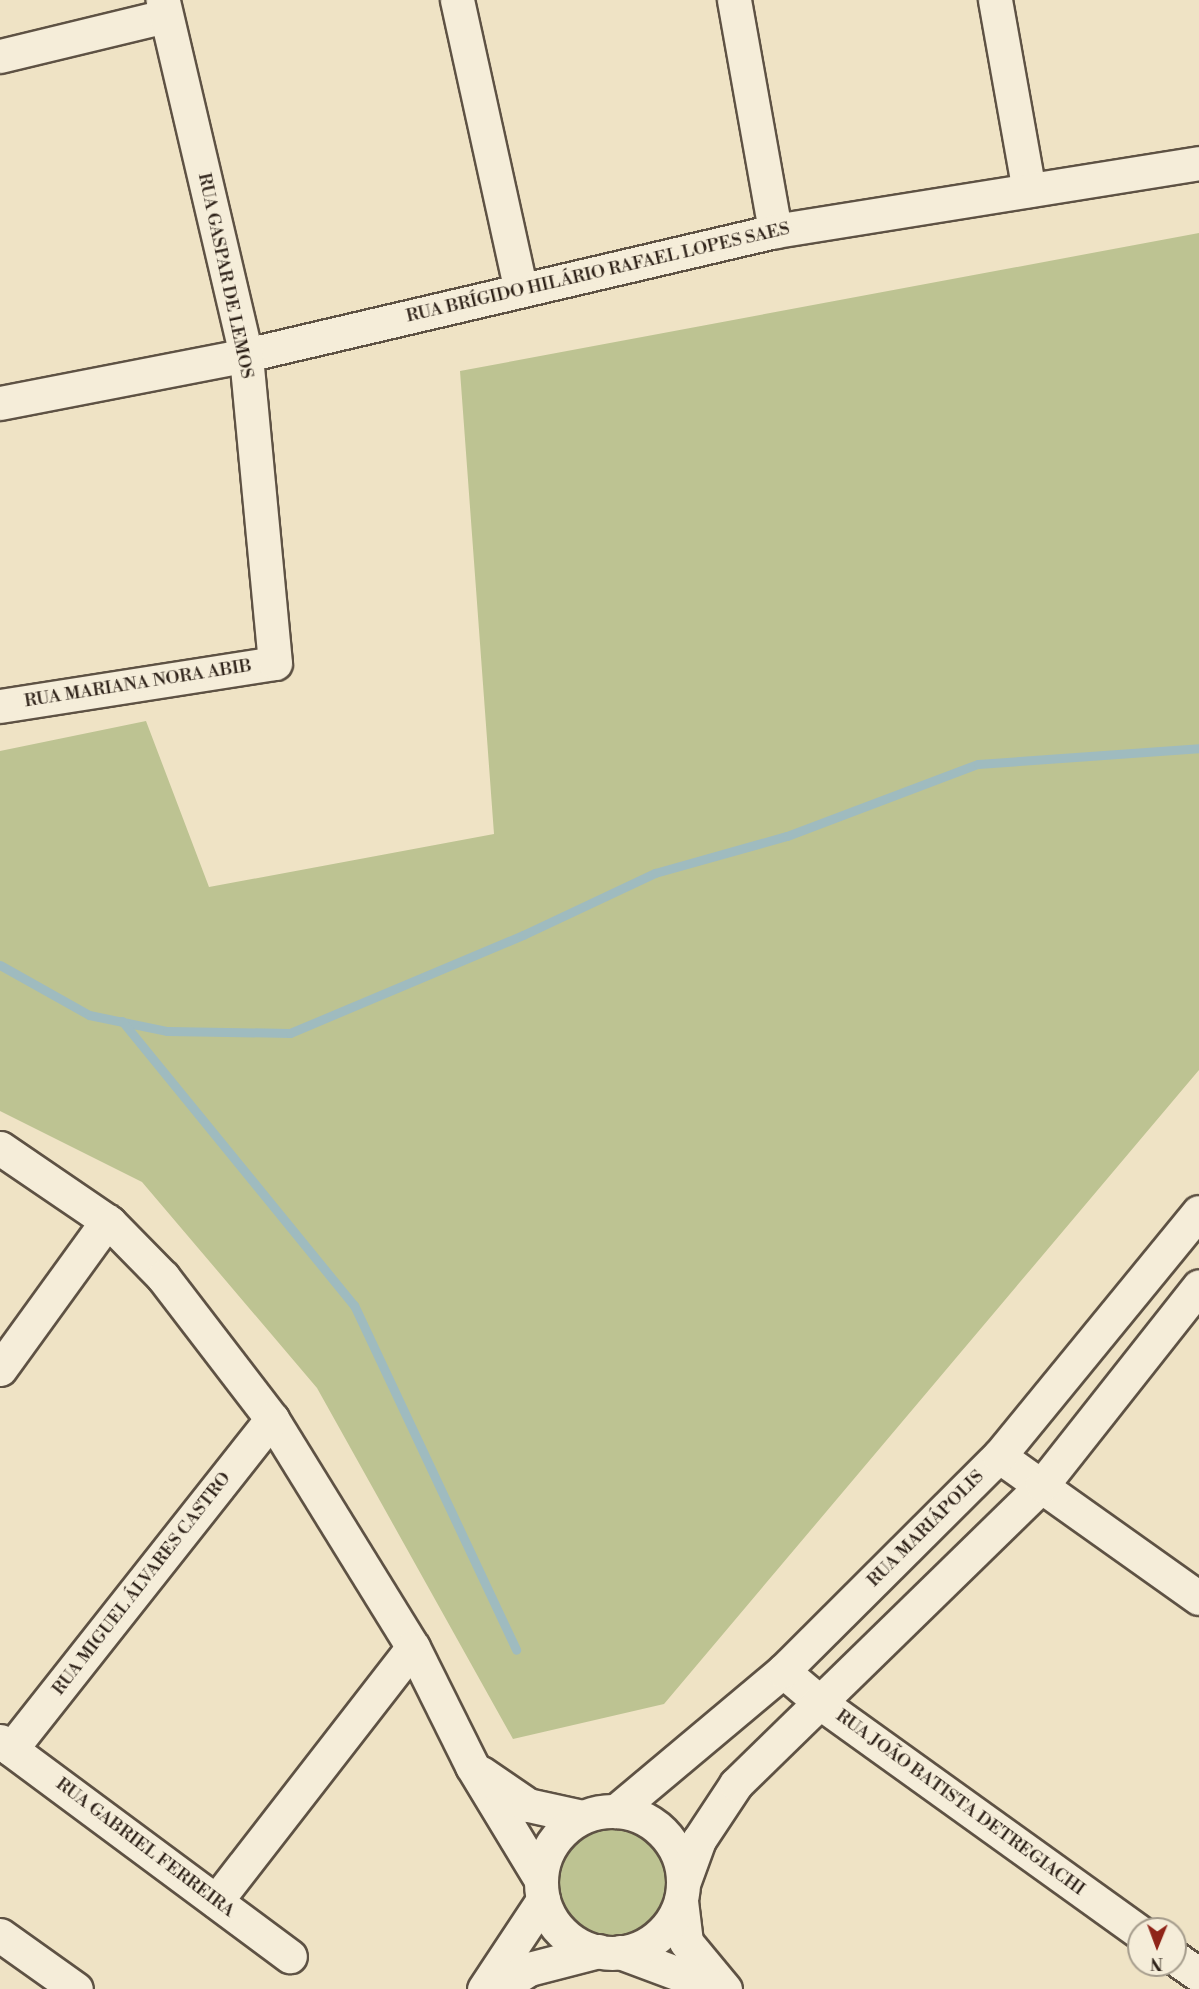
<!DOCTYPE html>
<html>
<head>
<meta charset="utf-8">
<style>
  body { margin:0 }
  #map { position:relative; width:1199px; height:1989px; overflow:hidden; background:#efe3c5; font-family:"Libre Bodoni",serif }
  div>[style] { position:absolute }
  .green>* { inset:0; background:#bdc392 }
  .round { border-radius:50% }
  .stream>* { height:9px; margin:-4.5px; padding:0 4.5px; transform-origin:4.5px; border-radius:4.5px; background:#9fbbbf }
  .roads { filter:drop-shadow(2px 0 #5e5244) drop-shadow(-2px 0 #5e5244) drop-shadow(0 2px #5e5244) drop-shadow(0 -2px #5e5244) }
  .street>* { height:33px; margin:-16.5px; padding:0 16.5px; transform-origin:16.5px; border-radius:16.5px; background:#f5edd9 }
  .secondary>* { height:33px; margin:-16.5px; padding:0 16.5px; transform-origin:16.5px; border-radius:16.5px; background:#f5edd9 }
  .secondary>.ring { margin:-16.5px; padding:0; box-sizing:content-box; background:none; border:33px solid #f5edd9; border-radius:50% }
  span { translate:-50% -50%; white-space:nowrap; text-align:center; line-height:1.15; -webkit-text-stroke:5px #f5edd9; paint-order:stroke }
  .street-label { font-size:18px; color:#2e2219 }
  .north { position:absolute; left:1127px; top:1917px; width:60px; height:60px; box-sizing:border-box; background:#f5edd9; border:2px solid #a59c8c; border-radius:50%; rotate:181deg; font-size:16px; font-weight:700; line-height:24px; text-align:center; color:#2e2219 }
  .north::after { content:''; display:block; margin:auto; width:21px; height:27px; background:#8f2418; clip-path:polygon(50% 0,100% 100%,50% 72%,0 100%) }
</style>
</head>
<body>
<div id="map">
  <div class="green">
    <i style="clip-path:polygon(1199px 233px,1199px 1070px,664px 1704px,513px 1739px,317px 1388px,142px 1182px,0 1111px,0 751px,146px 721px,209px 887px,494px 834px,460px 371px)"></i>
    <i class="round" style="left:555px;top:1825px;width:114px;height:114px"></i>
  </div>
  <div class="stream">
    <i style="left:0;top:965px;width:102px;rotate:29.3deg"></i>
    <i style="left:89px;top:1015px;width:80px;rotate:11.6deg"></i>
    <i style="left:167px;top:1031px;width:123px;rotate:0.9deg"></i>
    <i style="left:290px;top:1033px;width:253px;rotate:-22.8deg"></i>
    <i style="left:523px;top:935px;width:146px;rotate:-25.2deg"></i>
    <i style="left:655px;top:873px;width:137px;rotate:-15.7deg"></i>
    <i style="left:787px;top:836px;width:204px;rotate:-20.7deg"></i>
    <i style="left:978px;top:764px;width:222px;rotate:-4.1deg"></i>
    <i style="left:122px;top:1021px;width:367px;rotate:50.8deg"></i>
    <i style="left:354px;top:1305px;width:381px;rotate:64.8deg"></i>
  </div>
  <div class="roads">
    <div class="street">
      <i style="left:457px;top:0;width:297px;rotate:77.6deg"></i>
      <i style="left:734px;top:0;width:235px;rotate:79.9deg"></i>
      <i style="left:995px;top:0;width:193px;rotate:79.9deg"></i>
      <i style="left:0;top:56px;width:170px;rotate:-13.6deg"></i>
      <i style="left:0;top:403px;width:251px;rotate:-11deg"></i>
      <i style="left:246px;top:355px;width:543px;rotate:-13.19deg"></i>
      <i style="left:775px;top:231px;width:429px;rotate:-9.1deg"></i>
      <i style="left:0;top:706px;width:278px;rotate:-8.9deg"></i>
      <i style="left:275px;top:663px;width:309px;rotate:-95.4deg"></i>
      <i style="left:246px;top:355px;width:365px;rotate:-103.2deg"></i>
      <i style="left:0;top:1148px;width:133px;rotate:34.3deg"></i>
      <i style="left:110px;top:1223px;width:76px;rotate:45.5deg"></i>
      <i style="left:163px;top:1277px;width:179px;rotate:52.5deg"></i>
      <i style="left:272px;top:1419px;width:268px;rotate:58.3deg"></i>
      <i style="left:413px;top:1647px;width:133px;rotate:63.6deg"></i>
      <i style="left:472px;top:1766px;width:133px;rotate:58.8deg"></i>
      <i style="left:0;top:1369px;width:183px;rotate:-54.1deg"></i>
      <i style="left:999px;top:1456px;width:245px;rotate:35.4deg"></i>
      <i style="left:783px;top:1671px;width:51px;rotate:40.2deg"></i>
      <i style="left:822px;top:1704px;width:390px;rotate:35.7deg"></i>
      <i style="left:0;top:1741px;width:361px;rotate:36.6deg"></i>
      <i style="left:11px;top:1749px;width:421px;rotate:-51.7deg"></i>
      <i style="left:481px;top:1773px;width:57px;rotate:34.2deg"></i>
      <i style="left:528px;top:1805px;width:55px;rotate:12.5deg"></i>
      <i style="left:216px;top:1901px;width:321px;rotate:-52.2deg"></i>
      <i style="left:681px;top:1901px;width:41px;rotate:83deg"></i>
      <i style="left:686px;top:1942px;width:61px;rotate:50.3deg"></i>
      <i style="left:0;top:1935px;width:93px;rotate:35.4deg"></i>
      <i style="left:620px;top:1952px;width:106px;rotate:20.5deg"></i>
      <i style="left:1175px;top:1958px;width:29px;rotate:35deg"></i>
    </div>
    <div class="secondary">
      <i style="left:616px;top:1811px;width:218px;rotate:-40deg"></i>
      <i style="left:783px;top:1671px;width:305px;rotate:-44.9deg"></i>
      <i style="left:999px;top:1456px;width:315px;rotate:-50.7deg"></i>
      <i class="ring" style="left:541px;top:1811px;width:109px;height:109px"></i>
      <i style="left:684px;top:1881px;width:44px;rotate:-69.9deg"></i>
      <i style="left:699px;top:1840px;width:67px;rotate:-56.5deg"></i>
      <i style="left:736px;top:1784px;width:428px;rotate:-44.3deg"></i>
      <i style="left:1042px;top:1485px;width:253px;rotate:-51.7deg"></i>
      <i style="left:484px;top:1989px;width:107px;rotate:-56.5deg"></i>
      <i style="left:498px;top:1989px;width:37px;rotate:-33deg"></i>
      <i style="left:529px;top:1969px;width:72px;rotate:-14.4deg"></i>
    </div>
  </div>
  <div class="street-label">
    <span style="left:598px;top:273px;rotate:-13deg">RUA BRÍGIDO HILÁRIO RAFAEL LOPES SAES</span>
    <span style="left:225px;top:276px;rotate:78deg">RUA GASPAR DE LEMOS</span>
    <span style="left:138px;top:684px;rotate:-9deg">RUA MARIANA NORA ABIB</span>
    <span style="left:926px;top:1529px;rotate:-45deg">RUA MARIÁPOLIS</span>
    <span style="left:142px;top:1584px;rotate:-52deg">RUA MIGUEL ÁLVARES CASTRO</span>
    <span style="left:960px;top:1803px;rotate:36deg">RUA JOÃO BATISTA DETREGIACHI</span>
    <span style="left:145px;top:1848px;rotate:37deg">RUA GABRIEL FERREIRA</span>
  </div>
  <div class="north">N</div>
</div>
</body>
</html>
